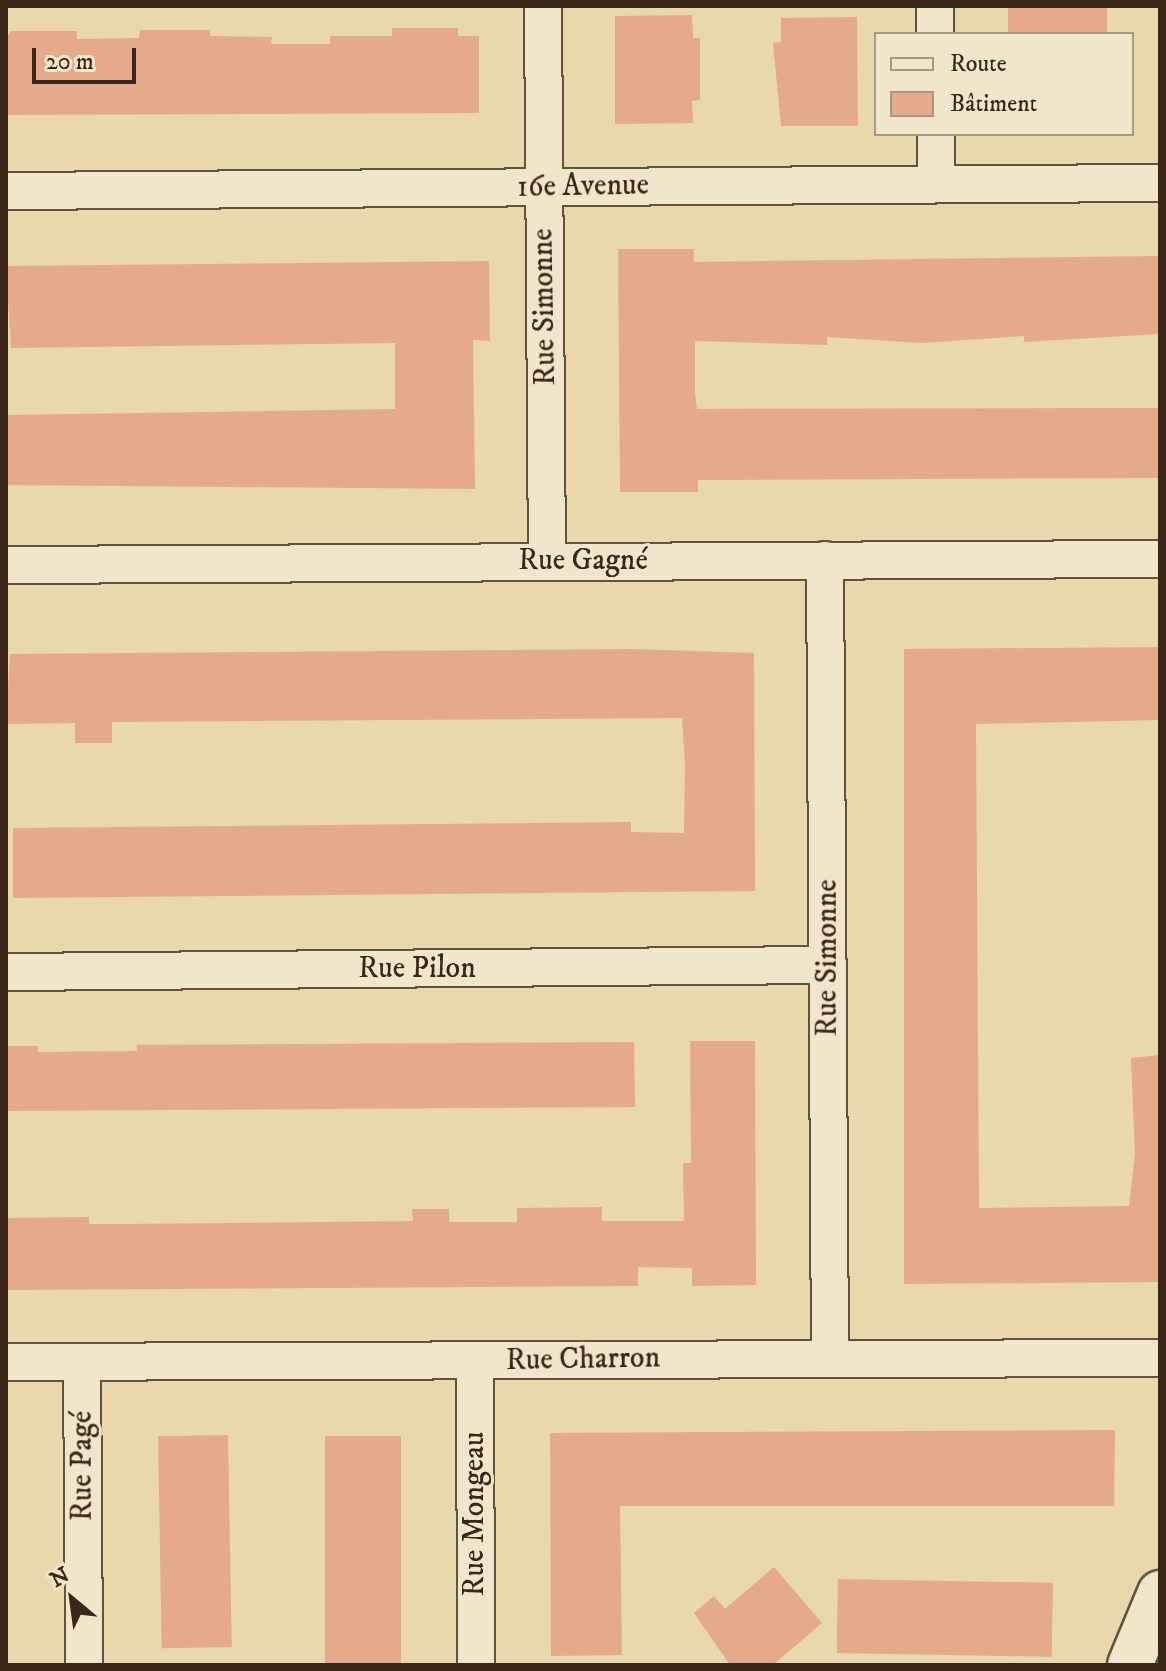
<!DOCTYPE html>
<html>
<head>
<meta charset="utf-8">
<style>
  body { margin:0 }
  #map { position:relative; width:1166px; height:1671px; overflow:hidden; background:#e8d8ac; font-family:"IM FELL DW Pica",serif }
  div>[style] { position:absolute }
  .building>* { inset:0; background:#e5aa89; transform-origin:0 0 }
  .roads { filter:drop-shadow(2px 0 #66523c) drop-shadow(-2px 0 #66523c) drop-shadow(0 2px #66523c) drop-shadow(0 -2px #66523c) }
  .minor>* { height:36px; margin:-18px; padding:0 18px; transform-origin:18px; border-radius:18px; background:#f0e6c9 }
  .tertiary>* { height:44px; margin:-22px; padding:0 22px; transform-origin:22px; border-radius:22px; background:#f0e6c9 }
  span { translate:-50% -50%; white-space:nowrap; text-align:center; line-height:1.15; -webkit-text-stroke:6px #f0e6c9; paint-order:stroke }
  .street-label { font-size:30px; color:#3b2617 }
  .frame { position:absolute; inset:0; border:8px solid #3b2617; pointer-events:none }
  .legend { position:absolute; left:874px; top:32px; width:260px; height:104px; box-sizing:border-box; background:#f0e6c9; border:2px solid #a89982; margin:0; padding:10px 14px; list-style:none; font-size:24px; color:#3b2617 }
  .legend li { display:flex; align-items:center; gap:16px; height:40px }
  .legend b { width:40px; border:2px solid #a89982 }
  .north { position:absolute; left:32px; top:1559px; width:80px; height:80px; -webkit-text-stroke:6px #f0e6c9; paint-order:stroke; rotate:331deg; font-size:22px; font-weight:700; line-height:32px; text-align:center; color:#3b2617 }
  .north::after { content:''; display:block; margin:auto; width:28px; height:36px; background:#3b2617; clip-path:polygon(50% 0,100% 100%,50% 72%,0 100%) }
  .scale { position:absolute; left:32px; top:48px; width:104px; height:36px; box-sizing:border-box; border:4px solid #3b2617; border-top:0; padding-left:10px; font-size:24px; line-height:28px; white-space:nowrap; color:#3b2617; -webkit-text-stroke:6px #f0e6c9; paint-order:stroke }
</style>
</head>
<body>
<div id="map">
  <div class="building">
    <i style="left:1008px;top:6px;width:99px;height:28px"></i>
    <i style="clip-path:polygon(692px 15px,693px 38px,700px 38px,700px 100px,692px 101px,693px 123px,615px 124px,615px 16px)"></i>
    <i style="clip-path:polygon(857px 17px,858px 126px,781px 126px,773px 43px,781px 42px,781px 18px)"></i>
    <i style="clip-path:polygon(392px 28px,458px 28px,458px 36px,479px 36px,479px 113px,6px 115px,6px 38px,11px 31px,77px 31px,77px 39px,139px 38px,140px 30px,210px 30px,210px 36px,272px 37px,271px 44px,330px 44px,330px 36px,392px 36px)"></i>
    <i style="clip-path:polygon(618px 249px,694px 249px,694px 262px,1160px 256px,1160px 334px,1024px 342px,1024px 336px,921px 343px,827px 337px,827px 345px,695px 341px,695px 393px,697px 409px,1160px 408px,1160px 478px,698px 480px,698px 492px,620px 492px)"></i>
    <i style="clip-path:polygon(489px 261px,490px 341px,473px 340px,475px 489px,6px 485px,6px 415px,395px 409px,395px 343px,11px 348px,6px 266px)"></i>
    <i style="clip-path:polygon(1160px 647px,1160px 720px,976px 724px,979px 1208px,1129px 1206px,1135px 1154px,1131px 1058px,1160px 1055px,1160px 1282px,904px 1284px,904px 649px)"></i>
    <i style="clip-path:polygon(632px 649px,754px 653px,755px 891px,13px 898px,13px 828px,631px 822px,631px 832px,684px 833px,685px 764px,682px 718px,112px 722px,112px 743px,75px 743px,75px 723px,6px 724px,10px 654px)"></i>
    <i style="clip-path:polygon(690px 1041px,755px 1041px,756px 1285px,692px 1286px,692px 1268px,638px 1267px,638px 1286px,6px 1290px,6px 1218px,89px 1217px,89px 1224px,124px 1224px,413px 1221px,412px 1209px,449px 1209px,449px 1222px,517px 1222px,517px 1208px,602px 1207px,602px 1221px,684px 1221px,683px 1163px,691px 1163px)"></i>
    <i style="clip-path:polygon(634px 1042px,635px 1107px,6px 1111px,6px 1046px,38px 1046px,38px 1052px,137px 1051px,137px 1045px)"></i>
    <i style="clip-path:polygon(1115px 1430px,1114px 1506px,620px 1506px,622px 1655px,551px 1656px,550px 1433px)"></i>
    <i style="left:228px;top:1435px;width:212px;height:70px;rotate:89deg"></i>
    <i style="left:401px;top:1436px;width:229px;height:76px;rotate:90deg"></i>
    <i style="clip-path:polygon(774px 1567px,822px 1623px,773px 1665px,730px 1665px,694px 1613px,714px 1596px,725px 1609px)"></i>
    <i style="left:838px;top:1579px;width:215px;height:74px;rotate:1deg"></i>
  </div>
  <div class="roads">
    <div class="minor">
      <i style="left:543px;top:6px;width:555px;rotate:89.59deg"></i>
      <i style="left:935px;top:6px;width:28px;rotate:90deg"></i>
      <i style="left:936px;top:134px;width:49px;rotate:90deg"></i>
      <i style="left:6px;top:191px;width:1154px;rotate:-0.4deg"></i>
      <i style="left:825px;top:560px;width:796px;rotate:89.64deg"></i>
      <i style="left:6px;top:565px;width:1154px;rotate:-0.3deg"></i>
      <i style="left:6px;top:972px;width:822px;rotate:-0.49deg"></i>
      <i style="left:6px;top:1362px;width:1154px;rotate:-0.2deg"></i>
      <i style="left:475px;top:1362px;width:303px;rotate:89.8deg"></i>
      <i style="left:82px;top:1363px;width:302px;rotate:89.6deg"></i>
    </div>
    <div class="tertiary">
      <i style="left:1130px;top:1665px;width:78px;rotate:-67.4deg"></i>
    </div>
  </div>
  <div class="street-label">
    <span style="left:583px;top:187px;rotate:-1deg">16e Avenue</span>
    <span style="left:545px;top:307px;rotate:-91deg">Rue Simonne</span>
    <span style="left:583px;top:561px">Rue Gagné</span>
    <span style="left:828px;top:958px;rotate:-90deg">Rue Simonne</span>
    <span style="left:417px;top:969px">Rue Pilon</span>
    <span style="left:583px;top:1360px;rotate:-1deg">Rue Charron</span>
    <span style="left:83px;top:1466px;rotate:-90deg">Rue Pagé</span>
    <span style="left:475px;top:1514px;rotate:-90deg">Rue Mongeau</span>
  </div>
  <div class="frame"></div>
  <ul class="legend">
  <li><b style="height:10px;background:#f0e6c9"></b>Route</li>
  <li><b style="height:22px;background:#e5aa89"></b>Bâtiment</li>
  </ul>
  <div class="north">N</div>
  <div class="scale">20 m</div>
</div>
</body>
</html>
